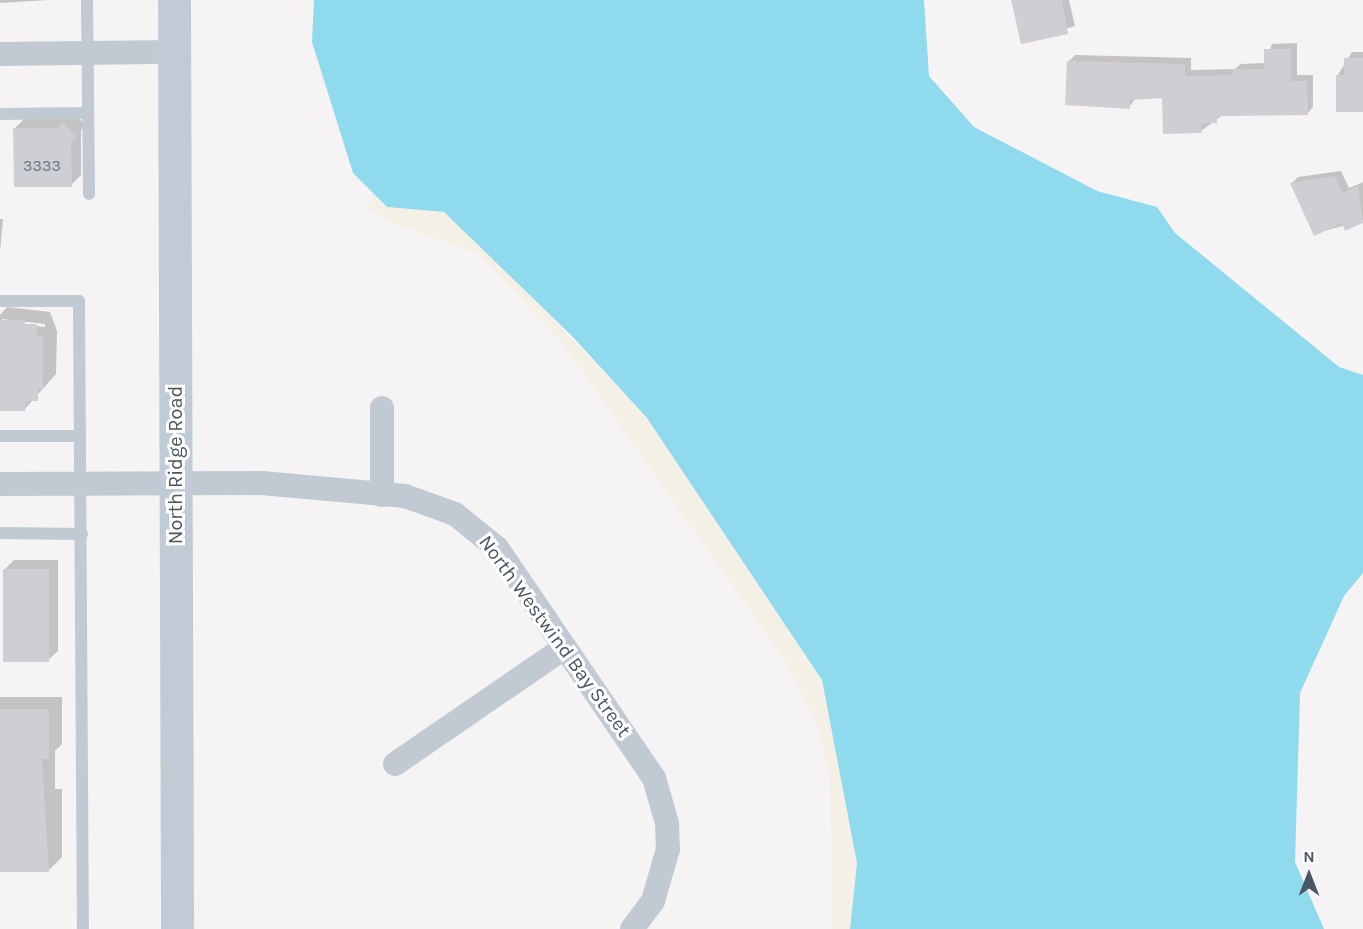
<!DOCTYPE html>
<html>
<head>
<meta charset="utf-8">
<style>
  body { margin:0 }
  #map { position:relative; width:1363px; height:929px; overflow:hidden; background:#f5f3f3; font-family:Karla,sans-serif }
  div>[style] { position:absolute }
  .sand>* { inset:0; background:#f5f0e5 }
  .water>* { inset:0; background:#90daee }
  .shadow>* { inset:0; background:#0003 }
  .building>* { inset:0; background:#cdcfd5; transform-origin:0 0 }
  .lane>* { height:12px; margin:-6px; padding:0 6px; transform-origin:6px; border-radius:6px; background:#c1cad2 }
  .street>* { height:24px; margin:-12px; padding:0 12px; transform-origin:12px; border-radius:12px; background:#c1cad2 }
  .secondary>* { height:33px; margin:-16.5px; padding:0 16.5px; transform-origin:16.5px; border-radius:16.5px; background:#c1cbd6 }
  span { translate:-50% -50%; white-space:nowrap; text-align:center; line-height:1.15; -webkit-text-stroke:6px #fff; paint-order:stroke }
  .number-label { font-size:16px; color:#6b747e }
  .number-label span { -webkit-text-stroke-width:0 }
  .street-label { font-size:20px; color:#4a5661 }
  .north { position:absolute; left:1279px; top:845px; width:60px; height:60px; -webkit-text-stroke:4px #fff; paint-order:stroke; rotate:0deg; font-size:16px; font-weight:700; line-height:24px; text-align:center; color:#4a5661 }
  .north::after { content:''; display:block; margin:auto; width:21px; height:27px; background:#4a5661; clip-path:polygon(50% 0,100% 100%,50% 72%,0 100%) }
</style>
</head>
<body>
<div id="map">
  <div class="sand">
    <i style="clip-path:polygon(375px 195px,387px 207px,444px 212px,474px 236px,647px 418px,719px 519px,822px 680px,857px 863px,850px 929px,832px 929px,830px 777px,817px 724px,785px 660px,566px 348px,480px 254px,395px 224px,367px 207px)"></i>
  </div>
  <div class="water">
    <i style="clip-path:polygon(314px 0,924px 0,929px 76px,974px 127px,1097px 191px,1157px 207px,1175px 233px,1339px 367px,1363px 375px,1363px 573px,1344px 596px,1300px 693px,1295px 862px,1324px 929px,850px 929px,857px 863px,822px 680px,647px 418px,572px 336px,444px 212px,387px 207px,353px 173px,312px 42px)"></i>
  </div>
  <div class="shadow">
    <i style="clip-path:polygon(0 0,48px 0,0 3px)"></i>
    <i style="clip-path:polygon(1012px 0,1069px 0,1075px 26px,1022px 42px)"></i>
    <i style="clip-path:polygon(1297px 43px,1297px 75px,1313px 75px,1313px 107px,1307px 114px,1224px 114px,1201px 131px,1164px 97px,1136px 98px,1129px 107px,1069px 61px,1075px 55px,1191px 58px,1191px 70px,1235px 69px,1241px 64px,1266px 63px,1272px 44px)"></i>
    <i style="clip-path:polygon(1352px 52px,1363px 52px,1363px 110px,1338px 75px)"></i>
    <i style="clip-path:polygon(74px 114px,86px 125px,81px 130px,81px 175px,71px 185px,14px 129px,24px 119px)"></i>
    <i style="clip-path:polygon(1341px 171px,1349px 188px,1363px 182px,1363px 220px,1314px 234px,1292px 183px,1298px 177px)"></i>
    <i style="clip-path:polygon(0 219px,3px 219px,0 252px)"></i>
    <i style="clip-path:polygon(evenodd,7px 307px,50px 312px,57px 331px,56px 374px,24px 410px,0 410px,0 315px,7px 307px,2px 319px,45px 324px,45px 327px,2px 322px,2px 319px)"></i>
    <i style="clip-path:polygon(14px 560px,58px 560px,58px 651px,48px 660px,4px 570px)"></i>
    <i style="clip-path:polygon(0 697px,62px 697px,62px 744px,55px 751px,55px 789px,62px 789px,62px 857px,49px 870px,0 870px)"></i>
  </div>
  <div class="building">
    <i style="clip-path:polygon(1011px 0,1062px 0,1068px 34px,1021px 44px)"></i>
    <i style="clip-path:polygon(1264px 49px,1291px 49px,1291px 81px,1307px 81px,1308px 115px,1217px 116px,1217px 123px,1201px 123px,1202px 133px,1163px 134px,1162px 98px,1130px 100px,1130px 109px,1065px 105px,1067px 61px,1185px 64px,1185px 76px,1233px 75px,1233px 69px,1264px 69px)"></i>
    <i style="clip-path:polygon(1344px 58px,1363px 58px,1363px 112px,1336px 112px,1336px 75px,1344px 75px)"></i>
    <i style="clip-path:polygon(63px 123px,77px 136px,71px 142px,72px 187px,14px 187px,13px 128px,58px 128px)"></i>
    <i style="clip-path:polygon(1335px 176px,1342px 193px,1358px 186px,1363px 223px,1345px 231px,1342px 223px,1314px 236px,1290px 183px)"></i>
    <i style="clip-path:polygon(0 320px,25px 320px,25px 324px,37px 324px,37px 336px,43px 336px,43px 389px,38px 389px,38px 401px,25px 401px,25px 411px,0 411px)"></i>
    <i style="left:3px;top:569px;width:46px;height:93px"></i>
    <i style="clip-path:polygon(0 709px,49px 709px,49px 759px,42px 759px,49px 872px,0 872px)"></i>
  </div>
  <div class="lane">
    <i style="left:87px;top:0;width:194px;rotate:89.4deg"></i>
    <i style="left:0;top:114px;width:88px;rotate:-0.7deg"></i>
    <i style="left:0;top:301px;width:79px"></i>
    <i style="left:79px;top:301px;width:628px;rotate:89.64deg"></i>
    <i style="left:0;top:436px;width:80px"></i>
    <i style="left:0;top:533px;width:82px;rotate:0.7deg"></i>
  </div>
  <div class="street">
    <i style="left:0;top:54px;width:174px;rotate:-0.7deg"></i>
    <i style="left:382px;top:408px;width:87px;rotate:90deg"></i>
    <i style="left:0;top:484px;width:262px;rotate:-0.2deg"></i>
    <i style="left:262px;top:483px;width:144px;rotate:5.2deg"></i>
    <i style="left:405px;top:496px;width:53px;rotate:19.8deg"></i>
    <i style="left:455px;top:514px;width:54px;rotate:39deg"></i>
    <i style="left:497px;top:548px;width:278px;rotate:55.7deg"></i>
    <i style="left:654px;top:778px;width:47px;rotate:73.9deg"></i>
    <i style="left:667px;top:823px;width:26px;rotate:88deg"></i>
    <i style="left:668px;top:849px;width:54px;rotate:106.1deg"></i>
    <i style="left:653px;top:901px;width:35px;rotate:127deg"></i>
    <i style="left:395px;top:764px;width:206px;rotate:-34.5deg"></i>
  </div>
  <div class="secondary">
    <i style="left:174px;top:0;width:929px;rotate:89.81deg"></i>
  </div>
  <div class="number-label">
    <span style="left:42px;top:166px">3333</span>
  </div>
  <div class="street-label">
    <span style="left:175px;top:465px;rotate:-90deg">North Ridge Road</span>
    <span style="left:555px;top:636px;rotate:54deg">North Westwind Bay Street</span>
  </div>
  <div class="north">N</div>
</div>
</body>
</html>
